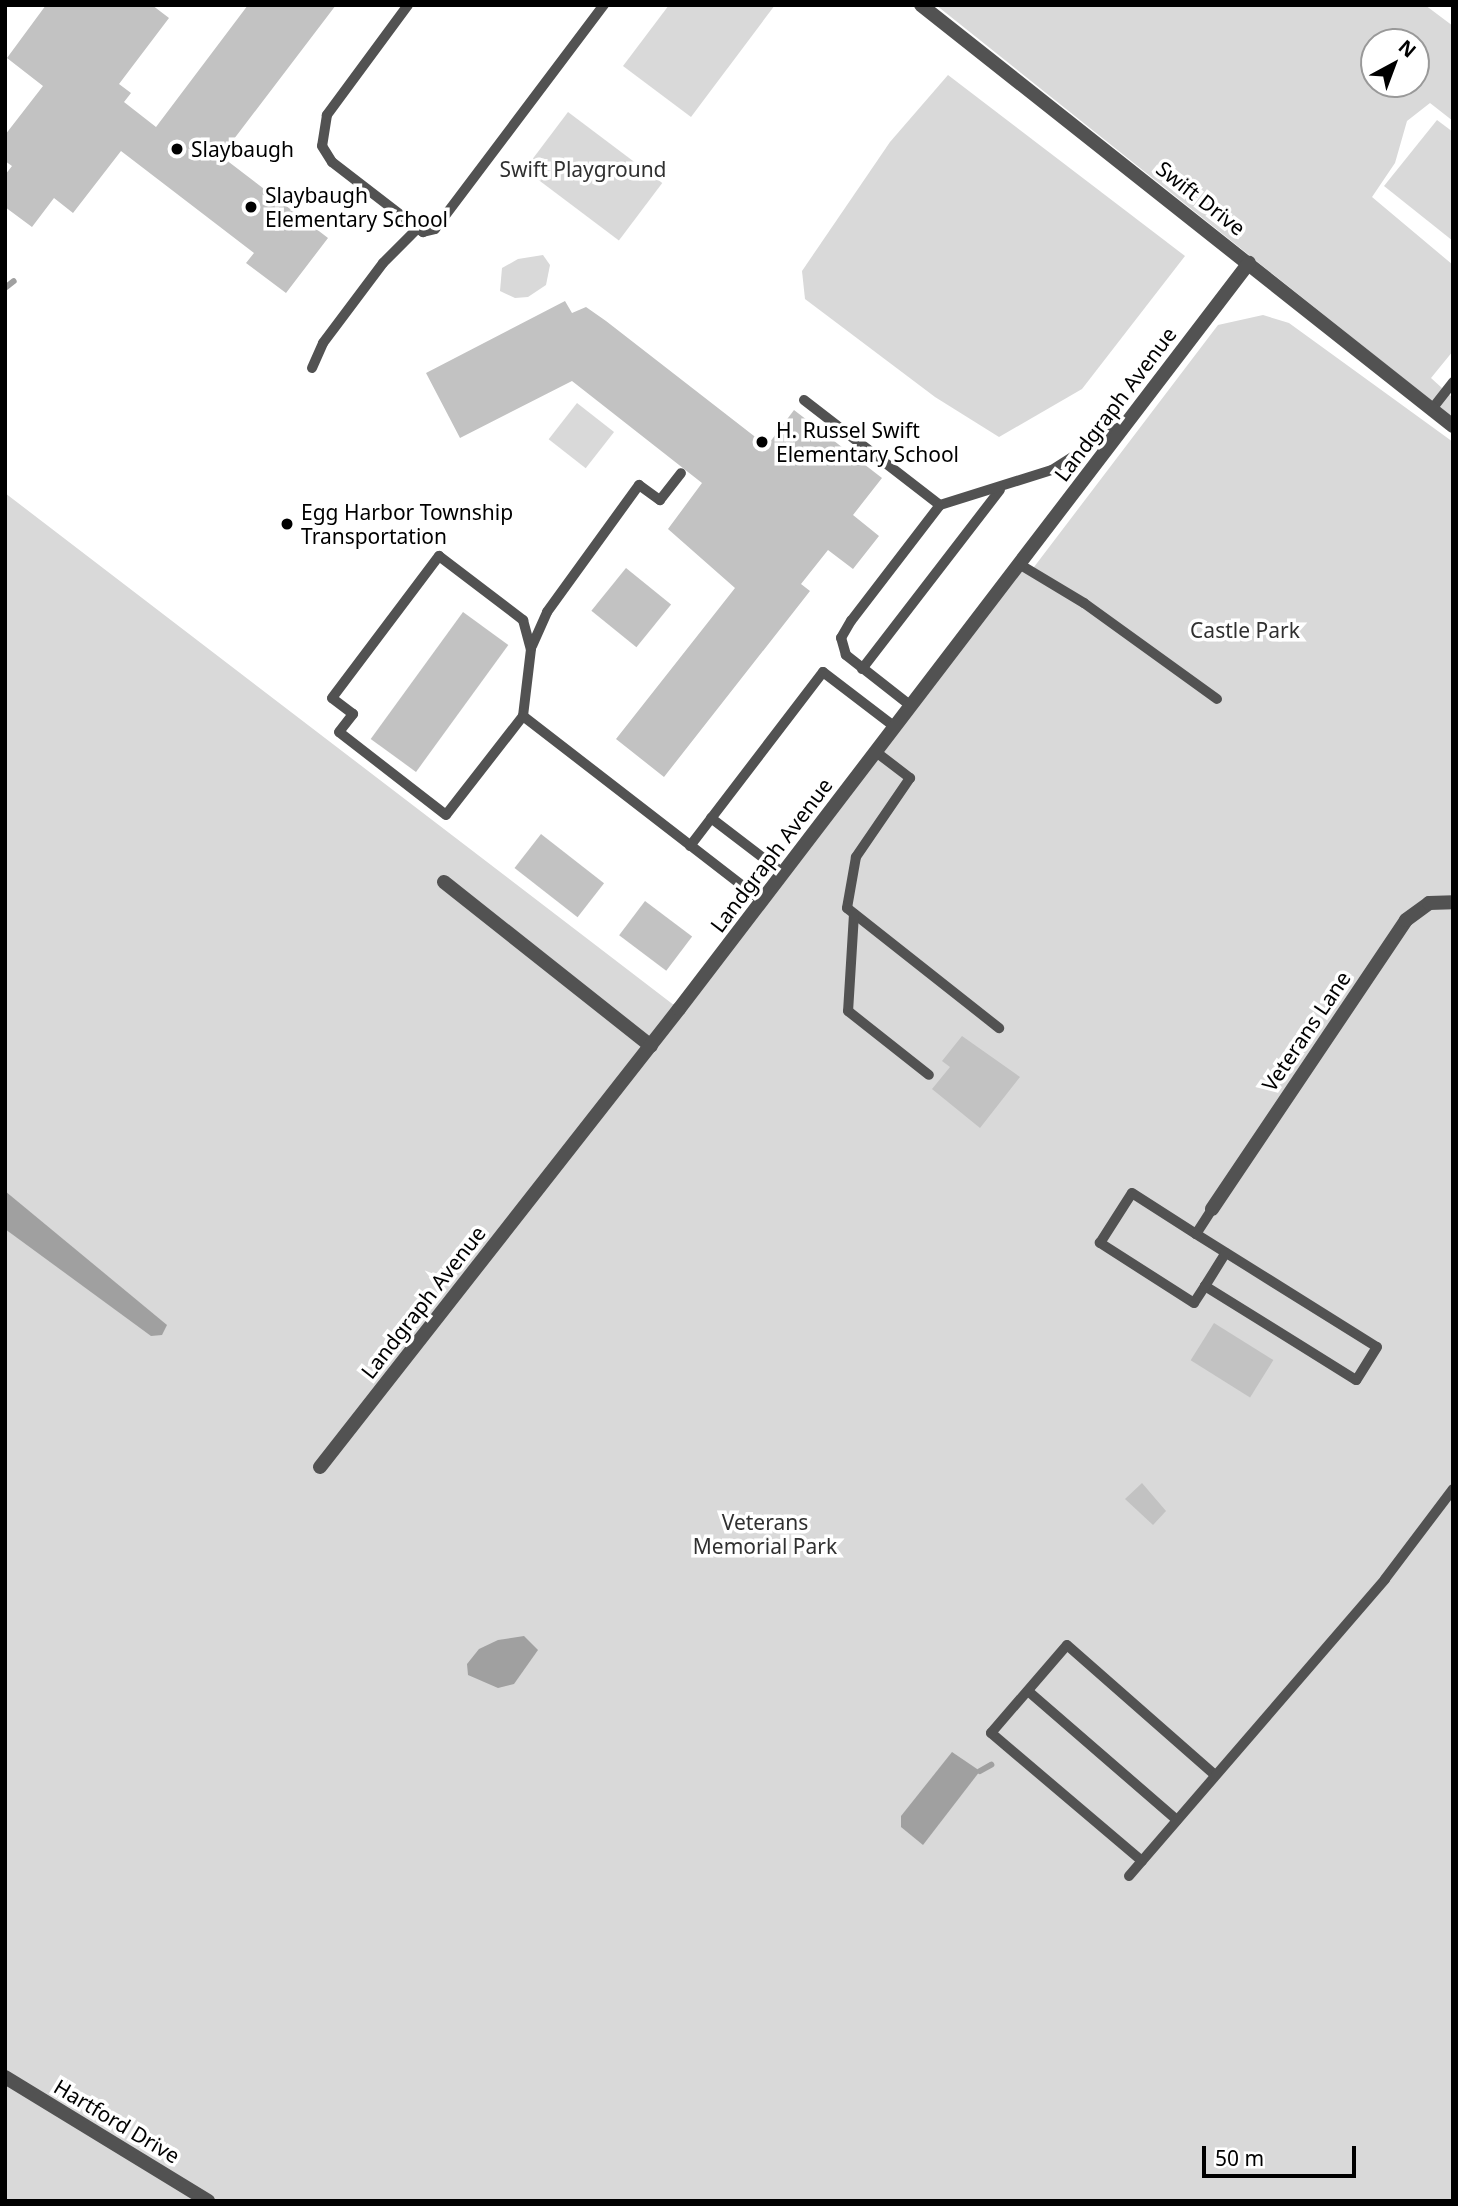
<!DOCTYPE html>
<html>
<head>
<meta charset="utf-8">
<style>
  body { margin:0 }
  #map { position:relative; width:1458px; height:2206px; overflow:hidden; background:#fff; font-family:"Noto Sans",sans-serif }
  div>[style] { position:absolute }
  .green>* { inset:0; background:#d9d9d9; transform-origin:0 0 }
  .water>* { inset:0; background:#a0a0a0 }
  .stream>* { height:6px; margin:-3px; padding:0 3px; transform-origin:3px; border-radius:3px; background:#a0a0a0 }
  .building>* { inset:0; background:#c2c2c2; transform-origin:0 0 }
  .service>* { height:10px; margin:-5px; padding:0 5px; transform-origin:5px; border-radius:5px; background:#525252 }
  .minor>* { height:14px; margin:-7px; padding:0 7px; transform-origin:7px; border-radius:7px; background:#525252 }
  .dots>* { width:19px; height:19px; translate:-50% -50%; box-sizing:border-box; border:4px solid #fff; border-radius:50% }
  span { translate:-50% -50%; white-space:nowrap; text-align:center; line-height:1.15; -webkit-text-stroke:7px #fff; paint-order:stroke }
  .poi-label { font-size:21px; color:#000 }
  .left { translate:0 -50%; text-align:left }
  .park-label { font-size:21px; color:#303030 }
  .street-label { font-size:21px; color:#000 }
  .frame { position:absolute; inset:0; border:7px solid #000; pointer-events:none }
  .north { position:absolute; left:1360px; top:28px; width:70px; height:70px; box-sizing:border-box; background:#fff; border:2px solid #999; border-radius:50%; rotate:41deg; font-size:19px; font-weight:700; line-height:28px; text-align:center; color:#000 }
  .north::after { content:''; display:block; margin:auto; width:24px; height:32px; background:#000; clip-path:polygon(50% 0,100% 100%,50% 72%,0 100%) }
  .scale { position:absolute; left:1202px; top:2146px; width:154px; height:32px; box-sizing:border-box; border:4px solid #000; border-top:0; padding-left:9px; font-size:21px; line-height:24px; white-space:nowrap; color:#000; -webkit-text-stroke:5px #fff; paint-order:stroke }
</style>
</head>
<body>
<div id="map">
  <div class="green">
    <i style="clip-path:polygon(669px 5px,775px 5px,691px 117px,623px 66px)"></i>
    <i style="clip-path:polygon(evenodd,936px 5px,1425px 5px,1453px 26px,1453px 121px,1430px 103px,1407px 121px,1395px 163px,1372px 197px,1453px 265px,1453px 351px,1431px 378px,1453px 398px,1453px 418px,936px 5px,1374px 42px,1416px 42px,1416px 84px,1374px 84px,1374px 42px)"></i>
    <i style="clip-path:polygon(948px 75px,1185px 256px,1082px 389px,999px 437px,935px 397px,805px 299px,802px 271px,890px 142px)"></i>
    <i style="left:568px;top:112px;width:118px;height:72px;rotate:37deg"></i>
    <i style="clip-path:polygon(1437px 120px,1453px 132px,1453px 241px,1384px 186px)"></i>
    <i style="clip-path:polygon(543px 255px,550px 265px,546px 285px,528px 297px,515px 298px,500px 291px,502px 268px,518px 259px)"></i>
    <i style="clip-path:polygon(1263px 315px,1289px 323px,1453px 442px,1453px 2201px,5px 2201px,5px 493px,679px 1009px,1019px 564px,1031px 571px,1218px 325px)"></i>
    <i style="left:577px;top:403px;width:47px;height:46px;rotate:38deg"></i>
  </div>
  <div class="water">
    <i style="clip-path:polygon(5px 1191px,167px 1325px,162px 1335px,151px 1336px,5px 1229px)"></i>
    <i style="clip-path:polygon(524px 1636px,538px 1650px,514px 1684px,498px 1688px,468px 1675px,467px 1664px,479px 1649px,498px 1640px)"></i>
    <i style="clip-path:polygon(952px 1752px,980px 1771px,923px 1845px,901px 1827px,901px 1816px)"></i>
  </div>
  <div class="stream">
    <i style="left:5px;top:288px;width:11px;rotate:-38deg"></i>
    <i style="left:980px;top:1771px;width:13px;rotate:-29deg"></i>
  </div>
  <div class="building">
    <i style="clip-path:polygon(46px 5px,152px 5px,169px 18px,119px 84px,131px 93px,124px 102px,156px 127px,248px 5px,336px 5px,221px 156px,328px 238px,286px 293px,246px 263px,254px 253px,121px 151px,73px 213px,54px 198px,32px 227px,5px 207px,5px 175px,12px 166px,5px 161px,5px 135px,43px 86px,7px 58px)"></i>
    <i style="clip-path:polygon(565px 301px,572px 313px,586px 307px,606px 321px,767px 446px,794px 410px,882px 478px,853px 515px,879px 536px,853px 569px,828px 550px,801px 584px,810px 591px,664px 777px,616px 739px,735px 588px,668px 529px,702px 483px,572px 381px,460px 438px,426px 373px)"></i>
    <i style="left:626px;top:568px;width:58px;height:55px;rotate:39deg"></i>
    <i style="left:463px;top:612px;width:56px;height:157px;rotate:36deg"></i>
    <i style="left:541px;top:834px;width:80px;height:43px;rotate:38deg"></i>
    <i style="left:645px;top:901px;width:59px;height:43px;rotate:37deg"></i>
    <i style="clip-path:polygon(962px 1036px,1020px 1077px,980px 1128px,932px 1089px,950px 1067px,942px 1061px)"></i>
    <i style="left:1214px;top:1323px;width:70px;height:44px;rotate:32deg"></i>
    <i style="clip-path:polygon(1142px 1483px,1166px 1511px,1153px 1525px,1125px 1499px)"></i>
  </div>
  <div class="service">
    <i style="left:408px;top:5px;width:137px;rotate:126.4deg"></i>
    <i style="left:327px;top:115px;width:31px;rotate:99deg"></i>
    <i style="left:322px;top:146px;width:19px;rotate:58deg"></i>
    <i style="left:332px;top:162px;width:115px;rotate:37.6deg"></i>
    <i style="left:423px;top:232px;width:12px;rotate:-14deg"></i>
    <i style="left:435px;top:229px;width:281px;rotate:-53deg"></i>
    <i style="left:312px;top:368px;width:27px;rotate:-66deg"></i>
    <i style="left:323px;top:343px;width:100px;rotate:-53.1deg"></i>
    <i style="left:383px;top:263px;width:48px;rotate:-45deg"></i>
    <i style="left:804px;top:400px;width:172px;rotate:37.7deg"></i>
    <i style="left:1432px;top:409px;width:34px;rotate:-52deg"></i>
    <i style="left:439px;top:556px;width:106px;rotate:37.3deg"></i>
    <i style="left:523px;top:620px;width:30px;rotate:75deg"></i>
    <i style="left:531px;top:649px;width:67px;rotate:96.8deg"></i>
    <i style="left:523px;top:716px;width:125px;rotate:127.9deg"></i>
    <i style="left:446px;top:815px;width:135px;rotate:-142.2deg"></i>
    <i style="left:339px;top:732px;width:23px;rotate:-52deg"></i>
    <i style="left:353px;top:714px;width:26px;rotate:-143deg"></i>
    <i style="left:332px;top:698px;width:178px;rotate:-53deg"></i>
    <i style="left:1019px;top:564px;width:76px;rotate:31deg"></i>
    <i style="left:1084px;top:603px;width:164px;rotate:35.8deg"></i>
    <i style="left:532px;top:646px;width:37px;rotate:-66deg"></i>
    <i style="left:547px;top:612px;width:157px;rotate:-54.1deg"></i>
    <i style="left:639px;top:485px;width:26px;rotate:36deg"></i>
    <i style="left:660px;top:500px;width:34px;rotate:-52deg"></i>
    <i style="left:862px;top:669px;width:226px;rotate:-52.4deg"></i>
    <i style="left:911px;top:706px;width:83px;rotate:-141.9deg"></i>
    <i style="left:846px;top:655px;width:18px;rotate:-106deg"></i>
    <i style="left:841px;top:638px;width:20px;rotate:-60deg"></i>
    <i style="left:851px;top:621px;width:146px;rotate:-52.5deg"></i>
    <i style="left:940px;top:505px;width:117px;rotate:-17.4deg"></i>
    <i style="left:1052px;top:470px;width:82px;rotate:-32.5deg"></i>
    <i style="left:523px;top:716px;width:302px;rotate:37.7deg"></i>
    <i style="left:876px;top:752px;width:43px;rotate:37.4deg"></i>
    <i style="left:910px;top:778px;width:96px;rotate:124.4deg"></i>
    <i style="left:856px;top:857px;width:52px;rotate:100deg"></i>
    <i style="left:847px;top:908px;width:194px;rotate:38.3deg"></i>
    <i style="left:711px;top:818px;width:91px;rotate:37.4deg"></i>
    <i style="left:690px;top:846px;width:219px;rotate:-52.6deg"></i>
    <i style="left:823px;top:672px;width:91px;rotate:37.4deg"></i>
    <i style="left:854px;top:914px;width:97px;rotate:93.5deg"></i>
    <i style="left:848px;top:1011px;width:103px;rotate:38.3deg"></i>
    <i style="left:1196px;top:1234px;width:213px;rotate:32deg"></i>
    <i style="left:1377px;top:1347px;width:39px;rotate:122deg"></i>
    <i style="left:1356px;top:1380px;width:178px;rotate:-148.1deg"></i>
    <i style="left:1205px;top:1286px;width:20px;rotate:123deg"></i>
    <i style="left:1194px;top:1303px;width:112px;rotate:-147.4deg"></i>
    <i style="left:1100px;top:1243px;width:59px;rotate:-57.4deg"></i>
    <i style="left:1132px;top:1193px;width:76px;rotate:32.6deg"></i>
    <i style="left:1196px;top:1234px;width:30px;rotate:-57deg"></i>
    <i style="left:1205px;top:1286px;width:39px;rotate:-58deg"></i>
    <i style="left:1028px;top:1691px;width:197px;rotate:40.9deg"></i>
    <i style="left:1142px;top:1861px;width:198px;rotate:-139.7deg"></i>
    <i style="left:991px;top:1733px;width:116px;rotate:-49.2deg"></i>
    <i style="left:1067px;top:1645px;width:197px;rotate:41.3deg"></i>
    <i style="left:1129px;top:1876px;width:392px;rotate:-49.2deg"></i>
    <i style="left:1385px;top:1579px;width:113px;rotate:-52.9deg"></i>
  </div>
  <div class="minor">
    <i style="left:921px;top:5px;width:678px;rotate:38.36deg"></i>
    <i style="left:444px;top:882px;width:264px;rotate:38.4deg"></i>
    <i style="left:1212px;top:1209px;width:348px;rotate:-56.1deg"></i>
    <i style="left:1406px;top:920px;width:29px;rotate:-36deg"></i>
    <i style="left:1429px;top:903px;width:24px;rotate:-2deg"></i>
    <i style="left:320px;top:1467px;width:582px;rotate:-51.91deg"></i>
    <i style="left:679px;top:1009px;width:939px;rotate:-52.62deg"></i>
    <i style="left:5px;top:2077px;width:238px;rotate:31.4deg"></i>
  </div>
  <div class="dots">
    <i style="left:177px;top:149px;background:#000"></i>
    <i style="left:251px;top:207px;background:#000"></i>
    <i style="left:762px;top:442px;background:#000"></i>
    <i style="left:287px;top:524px;background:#000"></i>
  </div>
  <div class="poi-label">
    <span class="left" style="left:191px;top:149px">Slaybaugh</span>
    <span class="left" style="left:265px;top:207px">Slaybaugh<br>Elementary School</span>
    <span class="left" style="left:776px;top:442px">H. Russel Swift<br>Elementary School</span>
    <span class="left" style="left:301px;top:524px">Egg Harbor Township<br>Transportation</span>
  </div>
  <div class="park-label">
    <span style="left:583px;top:169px">Swift Playground</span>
    <span style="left:1245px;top:630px">Castle Park</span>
    <span style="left:765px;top:1534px">Veterans<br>Memorial Park</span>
  </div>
  <div class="street-label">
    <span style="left:1201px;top:198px;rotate:38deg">Swift Drive</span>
    <span style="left:1115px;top:404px;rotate:-53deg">Landgraph Avenue</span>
    <span style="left:771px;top:855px;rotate:-53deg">Landgraph Avenue</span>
    <span style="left:1306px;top:1031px;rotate:-56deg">Veterans Lane</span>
    <span style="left:423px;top:1302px;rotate:-52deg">Landgraph Avenue</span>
    <span style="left:117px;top:2121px;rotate:31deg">Hartford Drive</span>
  </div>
  <div class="frame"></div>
  <div class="north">N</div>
  <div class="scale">50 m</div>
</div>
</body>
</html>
